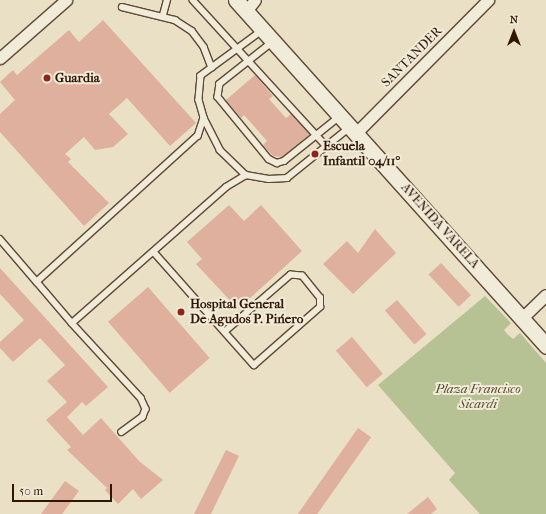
<!DOCTYPE html>
<html>
<head>
<meta charset="utf-8">
<style>
  body { margin:0 }
  #map { position:relative; width:546px; height:514px; overflow:hidden; background:#e9e0c5; font-family:"IM FELL French Canon",serif }
  div>[style] { position:absolute }
  .green>* { inset:0; background:#b7c294 }
  .building>* { inset:0; background:#e0b09e; transform-origin:0 0 }
  .roads { filter:drop-shadow(1px 0 #5e4834) drop-shadow(-1px 0 #5e4834) drop-shadow(0 1px #5e4834) drop-shadow(0 -1px #5e4834) }
  .lane>* { height:5.5px; margin:-2.75px; padding:0 2.75px; transform-origin:2.75px; border-radius:2.75px; background:#f1ebd9 }
  .street>* { height:11px; margin:-5.5px; padding:0 5.5px; transform-origin:5.5px; border-radius:5.5px; background:#f1ebd9 }
  .secondary>* { height:15px; margin:-7.5px; padding:0 7.5px; transform-origin:7.5px; border-radius:7.5px; background:#f1ebd9 }
  .dots>* { width:11px; height:11px; translate:-50% -50%; box-sizing:border-box; border:2px solid #f1ebd9; border-radius:50% }
  span { translate:-50% -50%; white-space:nowrap; text-align:center; line-height:1.15; -webkit-text-stroke:4px #f1ebd9; paint-order:stroke }
  .street-label { font-size:13px; color:#301604 }
  .poi-label { font-size:13px; color:#301604; font-weight:700 }
  .left { translate:0 -50%; text-align:left }
  .park-label { font-size:13px; color:#584a2f; font-style:italic }
  .north { position:absolute; left:494px; top:12px; width:40px; height:40px; -webkit-text-stroke:3px #f1ebd9; paint-order:stroke; rotate:0deg; font-size:11px; font-weight:700; line-height:16px; text-align:center; color:#301604 }
  .north::after { content:''; display:block; margin:auto; width:14px; height:18px; background:#301604; clip-path:polygon(50% 0,100% 100%,50% 72%,0 100%) }
  .scale { position:absolute; left:12px; top:484px; width:100px; height:18px; box-sizing:border-box; border:2px solid #301604; border-top:0; padding-left:5px; font-size:12px; line-height:14px; white-space:nowrap; color:#301604; -webkit-text-stroke:3px #f1ebd9; paint-order:stroke }
</style>
</head>
<body>
<div id="map">
  <div class="green">
    <i style="clip-path:polygon(485px 296px,511px 323px,504px 330px,507px 334px,513px 339px,520px 333px,546px 363px,546px 514px,480px 514px,449px 480px,455px 473px,378px 385px)"></i>
  </div>
  <div class="building">
    <i style="clip-path:polygon(103px 20px,196px 123px,170px 146px,127px 98px,109px 114px,128px 134px,113px 147px,95px 150px,84px 137px,65px 154px,71px 159px,68px 162px,109px 203px,84px 226px,0 132px,0 114px,15px 100px,0 82px,13px 70px,17px 75px,69px 30px,79px 42px)"></i>
    <i style="clip-path:polygon(255px 75px,273px 96px,269px 99px,286px 118px,291px 114px,310px 134px,282px 157px,273px 156px,263px 145px,267px 141px,244px 115px,241px 118px,226px 100px)"></i>
    <i style="clip-path:polygon(229px 205px,244px 221px,261px 205px,302px 251px,238px 309px,196px 264px,202px 259px,187px 242px)"></i>
    <i style="clip-path:polygon(375px 229px,396px 253px,353px 294px,323px 264px,347px 241px,358px 253px)"></i>
    <i style="left:441px;top:263px;width:44px;height:17px;rotate:47deg"></i>
    <i style="clip-path:polygon(0 268px,108px 387px,86px 406px,82px 402px,67px 417px,83px 435px,101px 418px,139px 461px,163px 480px,141px 499px,133px 489px,118px 504px,105px 490px,107px 488px,67px 450px,71px 447px,46px 420px,67px 402px,47px 381px,65px 365px,40px 338px,13px 362px,0 348px,0 342px,24px 320px,0 294px)"></i>
    <i style="left:148px;top:287px;width:94px;height:53px;rotate:49deg"></i>
    <i style="left:397px;top:300px;width:45px;height:16px;rotate:49deg"></i>
    <i style="left:352px;top:337px;width:48px;height:21px;rotate:50deg"></i>
    <i style="left:358px;top:428px;width:16px;height:106px;rotate:35deg"></i>
    <i style="clip-path:polygon(226px 450px,239px 456px,211px 514px,194px 514px)"></i>
    <i style="clip-path:polygon(65px 481px,79px 491px,62px 514px,41px 514px)"></i>
    <i style="clip-path:polygon(428px 497px,437px 509px,431px 514px,407px 514px)"></i>
  </div>
  <div class="roads">
    <div class="lane">
      <i style="left:193px;top:0;width:199px;rotate:47.6deg"></i>
      <i style="left:122px;top:7px;width:55px;rotate:13.8deg"></i>
      <i style="left:175px;top:20px;width:20px;rotate:33deg"></i>
      <i style="left:192px;top:31px;width:20px;rotate:53deg"></i>
      <i style="left:204px;top:47px;width:22px;rotate:69deg"></i>
      <i style="left:163px;top:15px;width:16px;rotate:-75deg"></i>
      <i style="left:262px;top:31px;width:76px;rotate:143.6deg"></i>
      <i style="left:201px;top:76px;width:24px;rotate:95deg"></i>
      <i style="left:199px;top:100px;width:19px;rotate:74deg"></i>
      <i style="left:204px;top:118px;width:19px;rotate:108deg"></i>
      <i style="left:198px;top:136px;width:217px;rotate:137.8deg"></i>
      <i style="left:37px;top:282px;width:54px;rotate:49.5deg"></i>
      <i style="left:72px;top:323px;width:205px;rotate:-41.4deg"></i>
      <i style="left:226px;top:187px;width:23px;rotate:-31deg"></i>
      <i style="left:246px;top:175px;width:23px;rotate:10deg"></i>
      <i style="left:269px;top:179px;width:18px;rotate:-3deg"></i>
      <i style="left:287px;top:178px;width:80px;rotate:-38.9deg"></i>
      <i style="left:273px;top:42px;width:68px;rotate:141.6deg"></i>
      <i style="left:220px;top:84px;width:13px;rotate:99deg"></i>
      <i style="left:218px;top:97px;width:80px;rotate:50.6deg"></i>
      <i style="left:269px;top:159px;width:9px;rotate:27deg"></i>
      <i style="left:277px;top:163px;width:7px;rotate:-16deg"></i>
      <i style="left:284px;top:161px;width:70px;rotate:-38.7deg"></i>
      <i style="left:204px;top:118px;width:36px;rotate:63deg"></i>
      <i style="left:220px;top:150px;width:36px;rotate:44deg"></i>
      <i style="left:0;top:239px;width:57px;rotate:49.3deg"></i>
      <i style="left:154px;top:252px;width:151px;rotate:48.5deg"></i>
      <i style="left:254px;top:365px;width:88px;rotate:-41.3deg"></i>
      <i style="left:320px;top:307px;width:9px;rotate:-90deg"></i>
      <i style="left:320px;top:298px;width:28px;rotate:-129deg"></i>
      <i style="left:302px;top:276px;width:11px;rotate:-175deg"></i>
      <i style="left:291px;top:275px;width:87px;rotate:139.2deg"></i>
      <i style="left:72px;top:323px;width:102px;rotate:47.4deg"></i>
      <i style="left:141px;top:398px;width:12px;rotate:66deg"></i>
      <i style="left:146px;top:409px;width:9px;rotate:111deg"></i>
      <i style="left:143px;top:417px;width:26px;rotate:144deg"></i>
    </div>
    <div class="street">
      <i style="left:246px;top:11px;width:14px;rotate:-51deg"></i>
      <i style="left:0;top:58px;width:88px;rotate:-41.3deg"></i>
      <i style="left:355px;top:134px;width:189px;rotate:-45.2deg"></i>
      <i style="left:522px;top:318px;width:33px;rotate:-44deg"></i>
    </div>
    <div class="secondary">
      <i style="left:236px;top:0;width:465px;rotate:48.1deg"></i>
    </div>
  </div>
  <div class="dots">
    <i style="left:47px;top:78px;background:#8f2418"></i>
    <i style="left:315px;top:154px;background:#8f2418"></i>
    <i style="left:181px;top:312px;background:#8f2418"></i>
  </div>
  <div class="street-label">
    <span style="left:412px;top:57px;rotate:-45deg">SANTANDER</span>
    <span style="left:440px;top:226px;rotate:48deg">AVENIDA VARELA</span>
  </div>
  <div class="poi-label">
    <span class="left" style="left:55px;top:78px">Guardia</span>
    <span class="left" style="left:323px;top:154px">Escuela<br>Infantil 04/11°</span>
    <span class="left" style="left:190px;top:312px">Hospital General<br>De Agudos P. Pińero</span>
  </div>
  <div class="park-label">
    <span style="left:478px;top:397px">Plaza Francisco<br>Sicardi</span>
  </div>
  <div class="north">N</div>
  <div class="scale">50 m</div>
</div>
</body>
</html>
